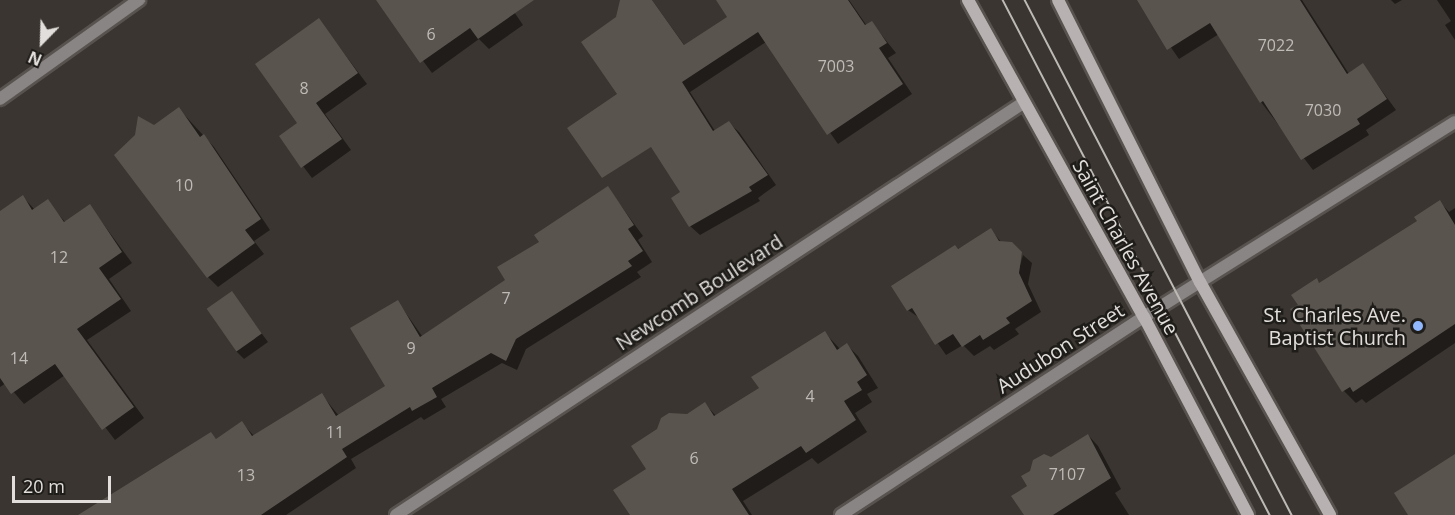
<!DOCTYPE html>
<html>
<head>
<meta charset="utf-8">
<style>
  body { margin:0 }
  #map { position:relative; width:1455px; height:515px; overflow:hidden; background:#3a3530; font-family:"Open Sans",sans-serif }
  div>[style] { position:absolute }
  .shadow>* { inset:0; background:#0007 }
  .building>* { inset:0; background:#5a544e; transform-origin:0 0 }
  .roads { filter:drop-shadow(2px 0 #58534f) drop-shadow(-2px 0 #58534f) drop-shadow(0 2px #58534f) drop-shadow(0 -2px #58534f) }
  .minor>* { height:12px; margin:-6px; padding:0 6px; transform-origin:6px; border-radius:6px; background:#898585 }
  .secondary>* { height:12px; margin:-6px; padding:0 6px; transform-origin:6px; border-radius:6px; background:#b8b1b1 }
  .tram>* { height:1.5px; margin:-0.75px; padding:0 0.75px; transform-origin:0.75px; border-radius:0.75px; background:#bdbab6 }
  .dots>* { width:16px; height:16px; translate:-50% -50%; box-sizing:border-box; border:3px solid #1f1d1a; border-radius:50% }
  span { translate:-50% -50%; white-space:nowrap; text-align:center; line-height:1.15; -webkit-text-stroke:5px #1f1d1a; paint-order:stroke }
  .number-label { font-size:16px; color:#bfbcb8 }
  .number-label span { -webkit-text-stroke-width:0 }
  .street-label { font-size:20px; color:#e1dedb }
  .poi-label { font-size:20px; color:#e1dedb }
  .right { translate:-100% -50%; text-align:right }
  .north { position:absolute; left:12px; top:12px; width:60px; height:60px; -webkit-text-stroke:4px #1f1d1a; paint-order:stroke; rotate:203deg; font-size:16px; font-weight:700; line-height:24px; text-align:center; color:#e1dedb }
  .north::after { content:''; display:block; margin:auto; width:21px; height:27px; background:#e1dedb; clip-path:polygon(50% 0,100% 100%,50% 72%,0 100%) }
  .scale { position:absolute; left:12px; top:476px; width:99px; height:27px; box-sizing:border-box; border:3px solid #e1dedb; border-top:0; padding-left:8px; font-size:18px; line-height:21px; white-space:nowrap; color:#e1dedb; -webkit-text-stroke:4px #1f1d1a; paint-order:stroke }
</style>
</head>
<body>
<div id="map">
  <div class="shadow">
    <i style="clip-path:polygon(378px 0,506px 0,523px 25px,489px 49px,479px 39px,432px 73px)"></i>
    <i style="clip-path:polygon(621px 0,652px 0,685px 46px,729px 17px,718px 0,849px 0,867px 26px,872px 23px,896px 53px,888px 58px,912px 94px,838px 144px,766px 42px,690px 92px,715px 131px,729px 123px,739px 132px,776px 185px,758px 198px,760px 201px,700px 235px,690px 226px,682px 193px,618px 18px)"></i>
    <i style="clip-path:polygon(1138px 0,1302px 0,1349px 74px,1363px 65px,1396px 110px,1366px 130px,1369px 135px,1313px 170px,1261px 102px,1219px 34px,1179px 59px)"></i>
    <i style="clip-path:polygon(1391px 0,1402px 0,1395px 4px)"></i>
    <i style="clip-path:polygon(1437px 0,1455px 0,1455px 40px,1445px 25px,1451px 21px)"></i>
    <i style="clip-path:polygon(319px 20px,367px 84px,325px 114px,351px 150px,312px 178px,281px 137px,299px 124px)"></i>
    <i style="clip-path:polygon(179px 109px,214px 147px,270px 230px,254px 241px,264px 254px,218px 287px,208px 277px,154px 126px)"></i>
    <i style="clip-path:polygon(608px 188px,643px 236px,638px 240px,652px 262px,637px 272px,641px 277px,526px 349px,517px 370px,502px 363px,441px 399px,446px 407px,424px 420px,421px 417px,351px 459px,356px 468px,286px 515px,80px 515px,211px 434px,217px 440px,242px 423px,254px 436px,322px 395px,339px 416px,387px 387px,398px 302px,422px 336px,507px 281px,541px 243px)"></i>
    <i style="clip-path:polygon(23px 197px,35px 210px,47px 201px,66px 223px,90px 206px,132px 263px,109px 279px,131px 311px,87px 340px,144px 418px,115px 440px,65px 375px,24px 404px,6px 383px,0 387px,0 213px)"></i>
    <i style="clip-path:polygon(1440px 202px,1449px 212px,1455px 208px,1455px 343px,1366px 403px,1362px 399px,1356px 403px,1344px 391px,1300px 305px,1316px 280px,1320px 284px,1419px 221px)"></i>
    <i style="clip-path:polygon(991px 230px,1002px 243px,1016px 280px,1023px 255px,1032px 263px,1028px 284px,1041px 312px,1015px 329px,1019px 334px,994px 350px,990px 346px,974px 356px,963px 345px,946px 355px,921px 319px,908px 310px,893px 286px)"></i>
    <i style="clip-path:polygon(232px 293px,268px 342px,244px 359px,236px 351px)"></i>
    <i style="clip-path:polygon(825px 333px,840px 349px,847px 345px,858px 356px,878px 388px,867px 394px,872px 402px,855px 413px,867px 432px,818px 464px,812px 458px,743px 501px,752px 515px,631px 515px,648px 470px,687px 416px,705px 404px,716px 416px,761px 389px)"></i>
    <i style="clip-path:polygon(1088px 435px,1098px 446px,1121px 489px,1115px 493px,1129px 515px,1025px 515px,1029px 487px,1052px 458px)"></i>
  </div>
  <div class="building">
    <i style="clip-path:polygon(376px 0,534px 0,478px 39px,470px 28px,420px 63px)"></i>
    <i style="clip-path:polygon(620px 0,652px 0,684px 45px,727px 17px,716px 0,848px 0,865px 25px,872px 21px,887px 43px,879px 48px,903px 84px,827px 135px,758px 32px,682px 82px,713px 131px,729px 121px,768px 175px,749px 187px,752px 191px,689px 227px,671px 198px,680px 192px,651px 147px,602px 178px,567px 128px,617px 94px,581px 42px,616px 17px)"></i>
    <i style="clip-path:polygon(1137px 0,1300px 0,1347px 74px,1363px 63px,1387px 99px,1357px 119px,1360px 124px,1301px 160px,1263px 101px,1260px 103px,1210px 23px,1167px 50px)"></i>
    <i style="clip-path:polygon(319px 18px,358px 73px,316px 103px,342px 139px,301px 168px,279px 136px,297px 123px,255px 64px)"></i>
    <i style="clip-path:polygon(179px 107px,200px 137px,204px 134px,261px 219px,245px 230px,255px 243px,207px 278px,114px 155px,135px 135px,138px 116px,154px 125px)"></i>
    <i style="clip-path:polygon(608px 186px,634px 225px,628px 229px,643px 251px,628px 261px,632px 266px,516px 339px,506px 361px,491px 353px,432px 388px,437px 397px,412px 411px,410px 407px,342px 449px,347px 457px,261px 515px,78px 515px,211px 432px,216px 439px,242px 421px,252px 436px,322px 393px,336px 416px,385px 386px,350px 328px,398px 300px,420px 337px,505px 280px,497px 267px,539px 242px,534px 235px)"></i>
    <i style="clip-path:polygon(23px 195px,32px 210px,48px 199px,64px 222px,90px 204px,122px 252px,99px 268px,121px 299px,77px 329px,134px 407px,102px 430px,55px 364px,11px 394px,0 378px,0 211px)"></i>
    <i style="clip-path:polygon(1440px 200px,1455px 225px,1455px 324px,1353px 392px,1350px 387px,1342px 392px,1290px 309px,1298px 305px,1291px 295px,1317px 278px,1319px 283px,1417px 221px,1414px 217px)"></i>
    <i style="clip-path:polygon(991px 228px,999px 241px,1012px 242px,1022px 252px,1019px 273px,1032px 301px,1006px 318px,1010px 323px,983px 340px,980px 335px,962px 347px,953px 334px,935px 345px,912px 308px,907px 311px,891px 286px,955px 245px,958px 249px)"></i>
    <i style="left:232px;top:291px;width:52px;height:31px;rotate:55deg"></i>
    <i style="clip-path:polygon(825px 331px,837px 350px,847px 343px,867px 375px,857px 382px,862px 390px,844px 401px,856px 420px,806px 453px,801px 446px,732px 489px,749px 515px,630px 515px,613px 490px,646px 469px,631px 446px,657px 429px,661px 418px,669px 413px,687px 414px,705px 402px,714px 416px,759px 388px,751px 377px)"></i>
    <i style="clip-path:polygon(1088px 434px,1111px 478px,1053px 515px,1024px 515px,1011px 496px,1027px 486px,1021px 476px,1030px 471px,1033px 460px,1044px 454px,1051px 457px)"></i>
    <i style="clip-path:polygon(1455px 454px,1455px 515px,1408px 515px,1394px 493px)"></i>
  </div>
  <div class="roads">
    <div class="minor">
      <i style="left:0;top:99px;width:171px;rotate:-35.5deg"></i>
      <i style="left:396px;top:515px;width:750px;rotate:-33.31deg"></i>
      <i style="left:841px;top:515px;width:362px;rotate:-33.2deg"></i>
      <i style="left:1144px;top:317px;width:367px;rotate:-32.1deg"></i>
    </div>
    <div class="secondary">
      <i style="left:968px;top:0;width:363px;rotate:61deg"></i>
      <i style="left:1144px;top:317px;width:224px;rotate:62.3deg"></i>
      <i style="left:1058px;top:0;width:316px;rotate:63.3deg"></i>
      <i style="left:1200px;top:282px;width:267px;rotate:60.8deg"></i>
    </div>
  </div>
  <div class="tram">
    <i style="left:1003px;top:0;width:580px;rotate:62.6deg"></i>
    <i style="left:1025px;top:0;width:580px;rotate:62.6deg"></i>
  </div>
  <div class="dots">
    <i style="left:1418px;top:326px;background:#91b8fd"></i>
  </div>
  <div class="number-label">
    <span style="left:431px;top:34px">6</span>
    <span style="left:1276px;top:45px">7022</span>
    <span style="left:836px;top:66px">7003</span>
    <span style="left:304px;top:88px">8</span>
    <span style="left:1323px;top:110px">7030</span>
    <span style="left:184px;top:185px">10</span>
    <span style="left:59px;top:257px">12</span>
    <span style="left:506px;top:298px">7</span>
    <span style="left:411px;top:348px">9</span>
    <span style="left:19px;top:358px">14</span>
    <span style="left:810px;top:396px">4</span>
    <span style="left:335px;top:432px">11</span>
    <span style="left:694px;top:458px">6</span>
    <span style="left:1067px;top:474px">7107</span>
    <span style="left:246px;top:475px">13</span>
  </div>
  <div class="street-label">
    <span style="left:1126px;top:247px;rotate:61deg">Saint Charles Avenue</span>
    <span style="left:699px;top:292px;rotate:-33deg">Newcomb Boulevard</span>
    <span style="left:1060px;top:348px;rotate:-33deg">Audubon Street</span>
  </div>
  <div class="poi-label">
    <span class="right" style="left:1406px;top:326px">St. Charles Ave.<br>Baptist Church</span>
  </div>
  <div class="north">N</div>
  <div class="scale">20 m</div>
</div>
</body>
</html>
